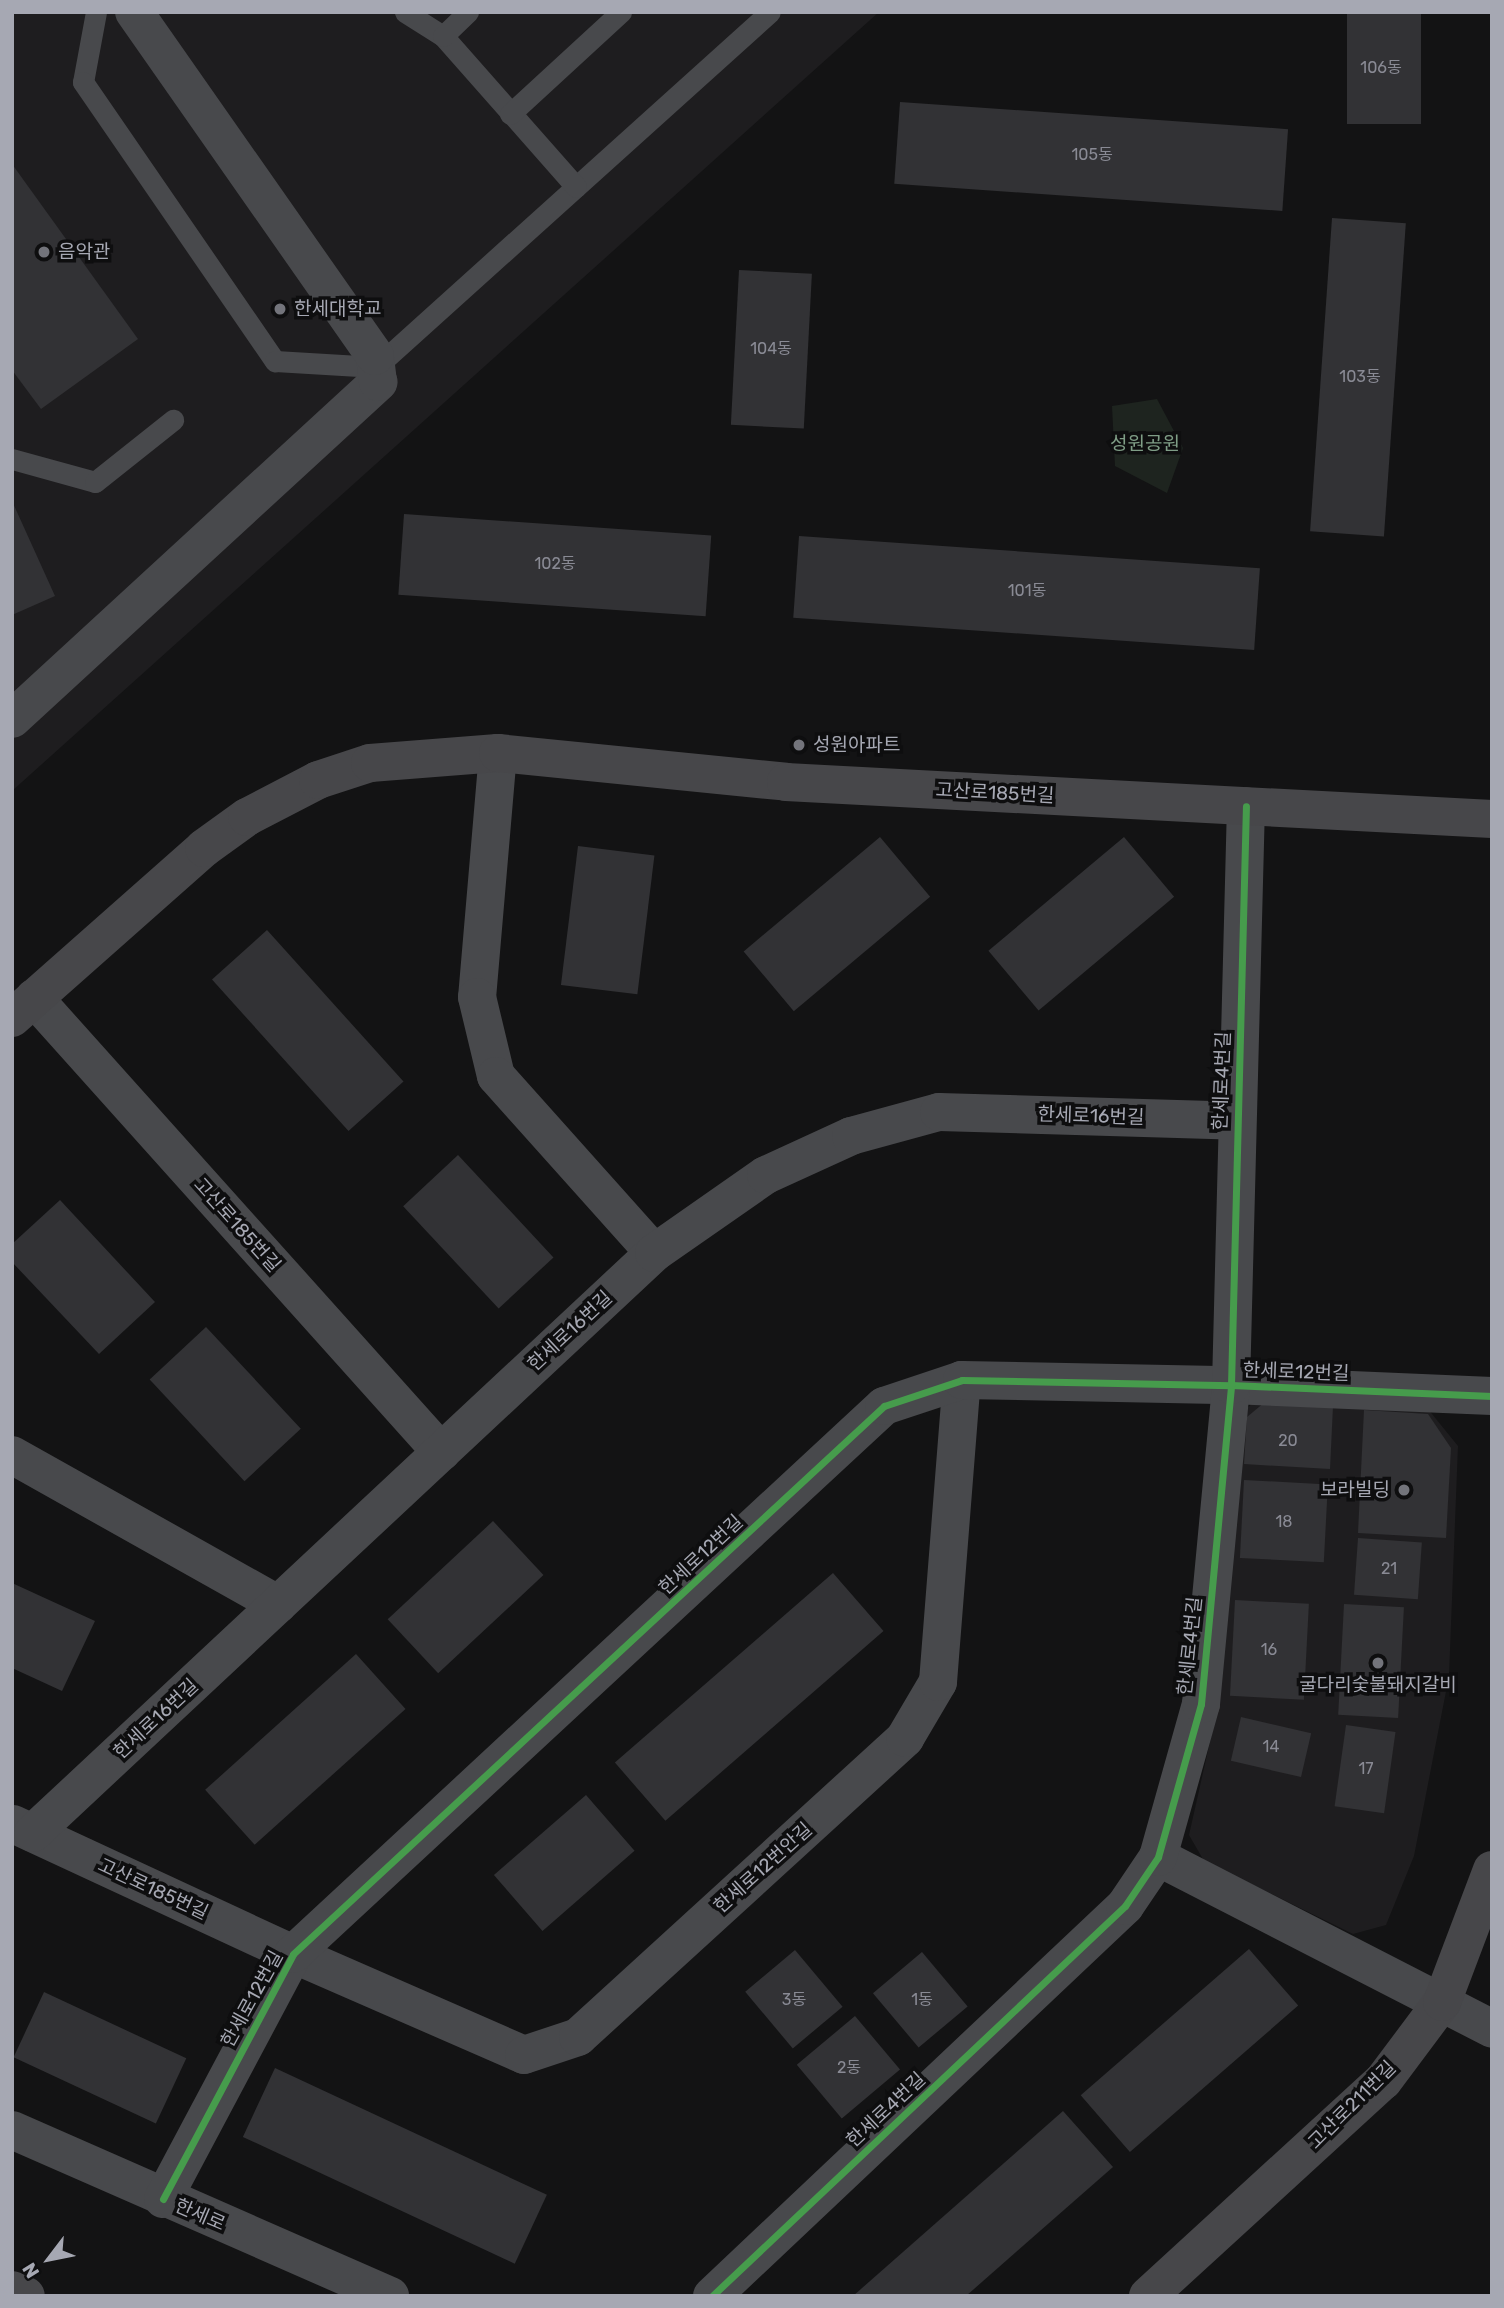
<!DOCTYPE html>
<html>
<head>
<meta charset="utf-8">
<style>
  body { margin:0 }
  #map { position:relative; width:1504px; height:2308px; overflow:hidden; background:#131314; font-family:Rubik,"Noto Sans KR",sans-serif }
  div>[style] { position:absolute }
  .built>* { inset:0; background:#1e1d1f }
  .green>* { inset:0; background:#1e241f }
  .building>* { inset:0; background:#323235; transform-origin:0 0 }
  .lane>* { height:21px; margin:-10.5px; padding:0 10.5px; transform-origin:10.5px; border-radius:10.5px; background:#48494c }
  .street>* { height:38px; margin:-19px; padding:0 19px; transform-origin:19px; border-radius:19px; background:#48494c }
  .secondary>* { height:38px; margin:-19px; padding:0 19px; transform-origin:19px; border-radius:19px; background:#47474a }
  .cycleway>* { height:7px; margin:-3.5px; padding:0 3.5px; transform-origin:3.5px; border-radius:3.5px; background:#469c4c }
  .dots>* { width:19px; height:19px; translate:-50% -50%; box-sizing:border-box; border:4px solid #0e0e0f; border-radius:50% }
  span { translate:-50% -50%; white-space:nowrap; text-align:center; line-height:1.15; -webkit-text-stroke:7px #0e0e0f; paint-order:stroke }
  .number-label { font-size:16px; color:#898a94 }
  .number-label span { -webkit-text-stroke-width:0 }
  .poi-label { font-size:19px; color:#a6a8b3 }
  .left { translate:0 -50%; text-align:left }
  .right { translate:-100% -50%; text-align:right }
  .park-label { font-size:19px; color:#7f9d86 }
  .street-label { font-size:19px; color:#a6a8b3 }
  .frame { position:absolute; inset:0; border:14px solid #a6a8b3; pointer-events:none }
  .north { position:absolute; left:14px; top:2224px; width:70px; height:70px; -webkit-text-stroke:5px #0e0e0f; paint-order:stroke; rotate:238deg; font-size:19px; font-weight:700; line-height:28px; text-align:center; color:#a6a8b3 }
  .north::after { content:''; display:block; margin:auto; width:24px; height:32px; background:#a6a8b3; clip-path:polygon(50% 0,100% 100%,50% 72%,0 100%) }
</style>
</head>
<body>
<div id="map">
  <div class="built">
    <i style="clip-path:polygon(12px 12px,879px 12px,12px 791px)"></i>
    <i style="clip-path:polygon(1260px 1396px,1428px 1409px,1458px 1446px,1449px 1676px,1414px 1856px,1386px 1925px,1353px 1934px,1204px 1861px,1189px 1835px,1218px 1706px,1240px 1415px)"></i>
  </div>
  <div class="green">
    <i style="clip-path:polygon(1157px 399px,1183px 448px,1167px 493px,1115px 466px,1112px 406px)"></i>
  </div>
  <div class="building">
    <i style="left:1347px;top:12px;width:74px;height:112px"></i>
    <i style="left:900px;top:102px;width:389px;height:82px;rotate:4deg"></i>
    <i style="clip-path:polygon(12px 164px,138px 339px,41px 409px,12px 370px)"></i>
    <i style="left:1332px;top:218px;width:74px;height:314px;rotate:4deg"></i>
    <i style="left:739px;top:270px;width:73px;height:155px;rotate:3deg"></i>
    <i style="clip-path:polygon(12px 501px,55px 596px,12px 615px)"></i>
    <i style="left:404px;top:514px;width:308px;height:81px;rotate:4deg"></i>
    <i style="left:799px;top:536px;width:462px;height:82px;rotate:4deg"></i>
    <i style="left:880px;top:837px;width:78px;height:178px;rotate:50deg"></i>
    <i style="left:1124px;top:837px;width:78px;height:177px;rotate:50deg"></i>
    <i style="left:578px;top:846px;width:77px;height:140px;rotate:7deg"></i>
    <i style="left:267px;top:930px;width:204px;height:74px;rotate:48deg"></i>
    <i style="left:458px;top:1155px;width:140px;height:75px;rotate:47deg"></i>
    <i style="clip-path:polygon(60px 1200px,155px 1302px,99px 1354px,12px 1262px,12px 1244px)"></i>
    <i style="left:206px;top:1327px;width:139px;height:77px;rotate:47deg"></i>
    <i style="clip-path:polygon(1265px 1402px,1333px 1406px,1330px 1469px,1244px 1464px,1247px 1417px)"></i>
    <i style="clip-path:polygon(1364px 1410px,1428px 1414px,1451px 1448px,1446px 1538px,1358px 1533px)"></i>
    <i style="left:1244px;top:1480px;width:84px;height:78px;rotate:3deg"></i>
    <i style="left:493px;top:1521px;width:74px;height:144px;rotate:47deg"></i>
    <i style="left:1358px;top:1538px;width:64px;height:57px;rotate:4deg"></i>
    <i style="left:833px;top:1573px;width:77px;height:289px;rotate:49deg"></i>
    <i style="clip-path:polygon(12px 1583px,95px 1621px,62px 1691px,12px 1668px)"></i>
    <i style="left:1235px;top:1600px;width:74px;height:96px;rotate:3deg"></i>
    <i style="left:1344px;top:1604px;width:60px;height:111px;rotate:3deg"></i>
    <i style="left:356px;top:1654px;width:74px;height:203px;rotate:48deg"></i>
    <i style="left:1241px;top:1717px;width:72px;height:45px;rotate:13deg"></i>
    <i style="left:1346px;top:1725px;width:50px;height:82px;rotate:8deg"></i>
    <i style="left:586px;top:1795px;width:74px;height:122px;rotate:49deg"></i>
    <i style="left:1249px;top:1949px;width:75px;height:223px;rotate:49deg"></i>
    <i style="left:795px;top:1950px;width:74px;height:65px;rotate:50deg"></i>
    <i style="left:922px;top:1952px;width:71px;height:64px;rotate:50deg"></i>
    <i style="left:44px;top:1992px;width:157px;height:72px;rotate:25deg"></i>
    <i style="left:855px;top:2016px;width:70px;height:76px;rotate:50deg"></i>
    <i style="left:275px;top:2068px;width:300px;height:76px;rotate:25deg"></i>
    <i style="clip-path:polygon(1063px 2111px,1113px 2167px,966px 2296px,853px 2296px)"></i>
  </div>
  <div class="lane">
    <i style="left:96px;top:12px;width:71px;rotate:100.5deg"></i>
    <i style="left:83px;top:82px;width:339px;rotate:55.5deg"></i>
    <i style="left:275px;top:361px;width:101px;rotate:3.4deg"></i>
    <i style="left:376px;top:367px;width:530px;rotate:-42.02deg"></i>
    <i style="left:405px;top:12px;width:45px;rotate:32.3deg"></i>
    <i style="left:443px;top:36px;width:201px;rotate:48.6deg"></i>
    <i style="left:443px;top:36px;width:35px;rotate:-44deg"></i>
    <i style="left:510px;top:114px;width:151px;rotate:-42.6deg"></i>
    <i style="left:12px;top:459px;width:86px;rotate:15.5deg"></i>
    <i style="left:95px;top:482px;width:100px;rotate:-38.5deg"></i>
  </div>
  <div class="street">
    <i style="left:12px;top:719px;width:498px;rotate:-42.6deg"></i>
    <i style="left:378px;top:382px;width:26px;rotate:-97deg"></i>
    <i style="left:375px;top:356px;width:420px;rotate:-125deg"></i>
    <i style="left:498px;top:753px;width:245px;rotate:94.9deg"></i>
    <i style="left:477px;top:997px;width:81px;rotate:76.5deg"></i>
    <i style="left:496px;top:1076px;width:237px;rotate:48.2deg"></i>
    <i style="left:34px;top:998px;width:610px;rotate:48.12deg"></i>
    <i style="left:12px;top:1455px;width:305px;rotate:29.3deg"></i>
    <i style="left:13px;top:1824px;width:309px;rotate:24.9deg"></i>
    <i style="left:293px;top:1954px;width:252px;rotate:23.6deg"></i>
    <i style="left:524px;top:2055px;width:57px;rotate:-18.4deg"></i>
    <i style="left:578px;top:2037px;width:443px;rotate:-42.4deg"></i>
    <i style="left:905px;top:1738px;width:65px;rotate:-59.5deg"></i>
    <i style="left:938px;top:1682px;width:303px;rotate:-85.5deg"></i>
    <i style="left:33px;top:1833px;width:850px;rotate:-43.04deg"></i>
    <i style="left:654px;top:1253px;width:136px;rotate:-34.9deg"></i>
    <i style="left:766px;top:1175px;width:94px;rotate:-24.6deg"></i>
    <i style="left:851px;top:1136px;width:91px;rotate:-15.3deg"></i>
    <i style="left:939px;top:1112px;width:298px;rotate:1.7deg"></i>
    <i style="left:1158px;top:1857px;width:376px;rotate:27.2deg"></i>
    <i style="left:12px;top:2130px;width:413px;rotate:23.7deg"></i>
    <i style="left:163px;top:2199px;width:277px;rotate:-62deg"></i>
    <i style="left:293px;top:1954px;width:806px;rotate:-42.84deg"></i>
    <i style="left:884px;top:1406px;width:82px;rotate:-18.4deg"></i>
    <i style="left:962px;top:1380px;width:269px;rotate:1.1deg"></i>
    <i style="left:1231px;top:1385px;width:261px;rotate:2.4deg"></i>
    <i style="left:712px;top:2296px;width:568px;rotate:-43.36deg"></i>
    <i style="left:1125px;top:1906px;width:59px;rotate:-56deg"></i>
    <i style="left:1158px;top:1857px;width:159px;rotate:-74.3deg"></i>
    <i style="left:1201px;top:1704px;width:320px;rotate:-84.6deg"></i>
    <i style="left:1231px;top:1385px;width:579px;rotate:-88.52deg"></i>
  </div>
  <div class="secondary">
    <i style="left:12px;top:1018px;width:256px;rotate:-41.5deg"></i>
    <i style="left:204px;top:848px;width:53px;rotate:-35.8deg"></i>
    <i style="left:247px;top:817px;width:80px;rotate:-27.5deg"></i>
    <i style="left:318px;top:780px;width:55px;rotate:-18.1deg"></i>
    <i style="left:370px;top:763px;width:128px;rotate:-4.5deg"></i>
    <i style="left:498px;top:753px;width:289px;rotate:5.7deg"></i>
    <i style="left:786px;top:782px;width:707px;rotate:3deg"></i>
    <i style="left:12px;top:2290px;width:15px;rotate:23deg"></i>
    <i style="left:1148px;top:2296px;width:319px;rotate:-42.5deg"></i>
    <i style="left:1383px;top:2081px;width:99px;rotate:-53.2deg"></i>
    <i style="left:1442px;top:2002px;width:141px;rotate:-69.3deg"></i>
  </div>
  <div class="cycleway">
    <i style="left:163px;top:2199px;width:277px;rotate:-62deg"></i>
    <i style="left:293px;top:1954px;width:806px;rotate:-42.84deg"></i>
    <i style="left:884px;top:1406px;width:82px;rotate:-18.4deg"></i>
    <i style="left:962px;top:1380px;width:269px;rotate:1.1deg"></i>
    <i style="left:1231px;top:1385px;width:261px;rotate:2.4deg"></i>
    <i style="left:712px;top:2296px;width:568px;rotate:-43.36deg"></i>
    <i style="left:1125px;top:1906px;width:59px;rotate:-56deg"></i>
    <i style="left:1158px;top:1857px;width:159px;rotate:-74.3deg"></i>
    <i style="left:1201px;top:1704px;width:320px;rotate:-84.6deg"></i>
    <i style="left:1231px;top:1385px;width:579px;rotate:-88.52deg"></i>
  </div>
  <div class="dots">
    <i style="left:44px;top:252px;background:#73747b"></i>
    <i style="left:280px;top:309px;background:#73747b"></i>
    <i style="left:799px;top:745px;background:#73747b"></i>
    <i style="left:1404px;top:1490px;background:#73747b"></i>
    <i style="left:1378px;top:1663px;background:#73747b"></i>
  </div>
  <div class="number-label">
    <span style="left:1381px;top:68px">106동</span>
    <span style="left:1092px;top:155px">105동</span>
    <span style="left:771px;top:349px">104동</span>
    <span style="left:1360px;top:377px">103동</span>
    <span style="left:555px;top:564px">102동</span>
    <span style="left:1027px;top:591px">101동</span>
    <span style="left:1288px;top:1441px">20</span>
    <span style="left:1284px;top:1522px">18</span>
    <span style="left:1389px;top:1569px">21</span>
    <span style="left:1269px;top:1650px">16</span>
    <span style="left:1271px;top:1747px">14</span>
    <span style="left:1366px;top:1769px">17</span>
    <span style="left:794px;top:2000px">3동</span>
    <span style="left:922px;top:2000px">1동</span>
    <span style="left:849px;top:2068px">2동</span>
  </div>
  <div class="poi-label">
    <span class="left" style="left:58px;top:252px">음악관</span>
    <span class="left" style="left:294px;top:309px">한세대학교</span>
    <span class="left" style="left:813px;top:745px">성원아파트</span>
    <span class="right" style="left:1390px;top:1490px">보라빌딩</span>
    <span style="left:1378px;top:1685px">굴다리숯불돼지갈비</span>
  </div>
  <div class="park-label">
    <span style="left:1145px;top:444px">성원공원</span>
  </div>
  <div class="street-label">
    <span style="left:995px;top:793px;rotate:3deg">고산로185번길</span>
    <span style="left:1222px;top:1081px;rotate:-88deg">한세로4번길</span>
    <span style="left:1091px;top:1116px;rotate:2deg">한세로16번길</span>
    <span style="left:237px;top:1225px;rotate:48deg">고산로185번길</span>
    <span style="left:570px;top:1331px;rotate:-43deg">한세로16번길</span>
    <span style="left:1296px;top:1372px;rotate:2deg">한세로12번길</span>
    <span style="left:701px;top:1555px;rotate:-43deg">한세로12번길</span>
    <span style="left:1190px;top:1646px;rotate:-84deg">한세로4번길</span>
    <span style="left:156px;top:1719px;rotate:-43deg">한세로16번길</span>
    <span style="left:763px;top:1868px;rotate:-42deg">한세로12번안길</span>
    <span style="left:153px;top:1889px;rotate:25deg">고산로185번길</span>
    <span style="left:252px;top:1999px;rotate:-61deg">한세로12번길</span>
    <span style="left:1352px;top:2105px;rotate:-45deg">고산로211번길</span>
    <span style="left:886px;top:2110px;rotate:-43deg">한세로4번길</span>
    <span style="left:200px;top:2215px;rotate:23deg">한세로</span>
  </div>
  <div class="frame"></div>
  <div class="north">N</div>
</div>
</body>
</html>
